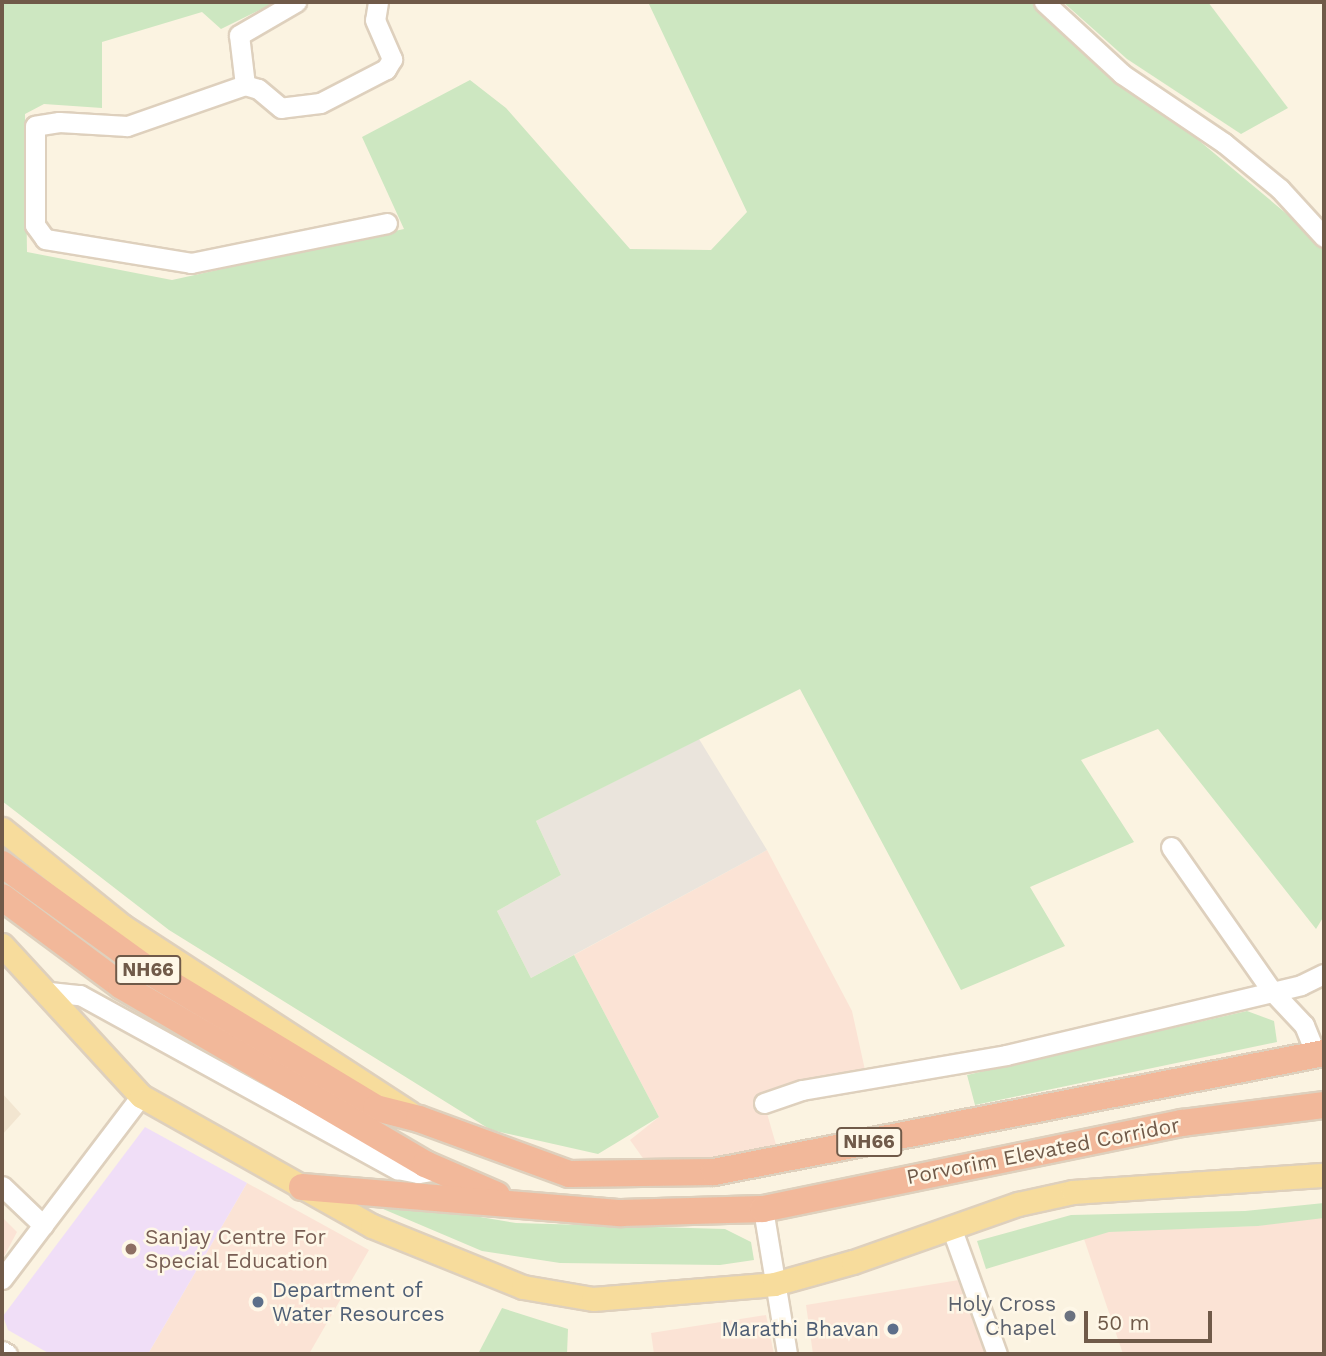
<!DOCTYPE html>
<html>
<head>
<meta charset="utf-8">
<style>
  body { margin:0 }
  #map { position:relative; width:1326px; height:1356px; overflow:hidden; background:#fbf3e1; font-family:"Work Sans",sans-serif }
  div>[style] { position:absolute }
  .residential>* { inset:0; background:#f2e5d0 }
  .commercial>* { inset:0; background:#fbe3d5 }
  .industrial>* { inset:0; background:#eae4dc }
  .education>* { inset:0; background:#f0def7 }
  .green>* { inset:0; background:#cde7c1 }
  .roads { filter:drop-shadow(2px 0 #ded0bd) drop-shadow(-2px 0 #ded0bd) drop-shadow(0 2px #ded0bd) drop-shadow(0 -2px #ded0bd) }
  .minor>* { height:19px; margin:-9.5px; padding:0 9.5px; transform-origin:9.5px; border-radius:9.5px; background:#fff }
  .major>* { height:23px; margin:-11.5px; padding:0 11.5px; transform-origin:11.5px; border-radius:11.5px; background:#f7dc9c }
  .highway>* { height:26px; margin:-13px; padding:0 13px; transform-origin:13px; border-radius:13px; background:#f2b89a }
  .dots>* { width:19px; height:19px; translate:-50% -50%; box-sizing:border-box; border:4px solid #fef7e7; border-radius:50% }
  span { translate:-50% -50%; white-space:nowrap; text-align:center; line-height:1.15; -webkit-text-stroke:5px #fef7e7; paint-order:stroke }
  .shield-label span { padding:2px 5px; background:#fef7e7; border:2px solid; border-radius:5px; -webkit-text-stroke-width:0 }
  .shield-label { font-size:19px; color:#705a49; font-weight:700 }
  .street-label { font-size:21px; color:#705a49 }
  .education-label { font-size:21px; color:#785e54 }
  .left { translate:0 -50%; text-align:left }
  .service-label { font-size:21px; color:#4e5e75 }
  .right { translate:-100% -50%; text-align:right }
  .worship-label { font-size:21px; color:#5b616d }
  .frame { position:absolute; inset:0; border:4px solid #705a49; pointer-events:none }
  .scale { position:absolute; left:1084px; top:1311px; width:128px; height:32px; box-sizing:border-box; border:4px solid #705a49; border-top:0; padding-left:9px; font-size:21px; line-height:24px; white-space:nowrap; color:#705a49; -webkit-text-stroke:5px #fef7e7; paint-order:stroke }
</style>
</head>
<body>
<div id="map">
  <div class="residential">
    <i style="clip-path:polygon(2px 1093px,21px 1114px,2px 1135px)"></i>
  </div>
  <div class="commercial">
    <i style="clip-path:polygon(767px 850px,852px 1011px,865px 1070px,762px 1096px,779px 1155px,650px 1168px,630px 1140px,659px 1117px,574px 955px)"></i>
    <i style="clip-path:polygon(247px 1183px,369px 1250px,309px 1354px,148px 1354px)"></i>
    <i style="clip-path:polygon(1324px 1214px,1324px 1354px,1123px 1354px,1084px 1239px,1110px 1231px,1257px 1226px)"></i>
    <i style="clip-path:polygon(2px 1217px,17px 1232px,2px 1260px)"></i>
    <i style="clip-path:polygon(959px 1280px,985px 1354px,813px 1354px,806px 1305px)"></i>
    <i style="clip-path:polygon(766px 1315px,774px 1354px,654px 1354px,651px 1333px)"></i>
  </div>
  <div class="industrial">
    <i style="clip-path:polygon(699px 739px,767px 850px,531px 978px,497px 911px,561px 875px,536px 821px)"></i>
  </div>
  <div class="education">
    <i style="clip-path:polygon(145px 1127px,247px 1183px,148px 1354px,50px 1354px,8px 1330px,3px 1316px)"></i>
  </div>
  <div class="green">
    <i style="clip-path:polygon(2px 2px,276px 2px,221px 29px,202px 12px,102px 42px,102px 108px,44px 104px,25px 114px,27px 252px,172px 280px,404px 229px,362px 137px,470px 80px,506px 108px,630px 249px,711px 250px,747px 212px,648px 2px,1033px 2px,1324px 245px,1324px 916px,1316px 929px,1158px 729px,1081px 760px,1134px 842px,1030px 887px,1065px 946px,961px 990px,800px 689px,536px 821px,561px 875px,497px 911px,531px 978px,574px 955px,659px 1117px,598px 1154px,491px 1130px,169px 930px,2px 801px)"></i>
    <i style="clip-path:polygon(1063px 2px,1208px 2px,1288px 108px,1241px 134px,1127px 59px)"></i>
    <i style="clip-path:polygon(1247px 1011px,1274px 1021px,1277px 1042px,975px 1105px,967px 1075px)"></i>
    <i style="clip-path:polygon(379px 1200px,516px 1223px,725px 1229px,751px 1242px,754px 1260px,720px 1265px,560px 1263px,482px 1251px,376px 1206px)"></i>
    <i style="clip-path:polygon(1324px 1203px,1324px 1218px,1258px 1226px,1109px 1232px,986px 1269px,977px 1241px,1071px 1215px,1245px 1211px)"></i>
    <i style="clip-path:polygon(502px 1308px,568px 1329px,567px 1354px,478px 1354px)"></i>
  </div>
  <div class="roads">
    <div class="minor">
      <i style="left:378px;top:2px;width:18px;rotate:99deg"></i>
      <i style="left:375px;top:20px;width:43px;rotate:66.4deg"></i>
      <i style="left:392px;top:59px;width:12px;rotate:121deg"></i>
      <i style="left:386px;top:69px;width:74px;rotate:152.7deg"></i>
      <i style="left:320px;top:103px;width:39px;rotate:173deg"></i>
      <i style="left:281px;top:108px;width:30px;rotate:-140deg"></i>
      <i style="left:258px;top:89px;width:14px;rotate:-163deg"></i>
      <i style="left:245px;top:85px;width:125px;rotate:160.8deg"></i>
      <i style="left:127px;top:126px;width:68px;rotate:-176.6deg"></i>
      <i style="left:59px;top:122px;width:24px;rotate:171deg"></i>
      <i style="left:35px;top:126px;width:99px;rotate:90deg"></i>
      <i style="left:35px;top:225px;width:17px;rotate:54deg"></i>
      <i style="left:45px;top:239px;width:148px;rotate:9.3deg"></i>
      <i style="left:191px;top:263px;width:200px;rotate:-11.5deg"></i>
      <i style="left:1044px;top:2px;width:106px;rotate:42.7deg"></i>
      <i style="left:1122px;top:74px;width:123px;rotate:34.1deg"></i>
      <i style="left:1224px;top:143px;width:72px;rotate:39.4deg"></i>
      <i style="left:1280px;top:189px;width:65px;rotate:47.5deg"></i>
      <i style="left:245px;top:85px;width:50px;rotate:-96.8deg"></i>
      <i style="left:239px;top:35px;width:66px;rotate:-30.1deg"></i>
      <i style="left:1171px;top:847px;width:174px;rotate:55deg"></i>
      <i style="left:1271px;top:990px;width:48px;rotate:46.7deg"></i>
      <i style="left:1304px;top:1025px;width:32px;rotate:68deg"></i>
      <i style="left:49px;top:992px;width:31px;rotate:6deg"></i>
      <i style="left:80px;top:995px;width:362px;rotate:28.8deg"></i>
      <i style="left:397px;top:1169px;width:21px;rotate:11deg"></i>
      <i style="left:418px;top:1173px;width:19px;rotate:-9deg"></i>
      <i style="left:764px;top:1103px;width:40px;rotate:-18.9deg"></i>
      <i style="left:802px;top:1090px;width:207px;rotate:-9.7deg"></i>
      <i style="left:1006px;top:1055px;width:303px;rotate:-13.3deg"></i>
      <i style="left:1301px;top:985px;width:25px;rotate:-26deg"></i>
      <i style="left:2px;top:1186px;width:57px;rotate:43.6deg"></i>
      <i style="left:763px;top:1209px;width:147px;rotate:80.6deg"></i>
      <i style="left:951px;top:1227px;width:135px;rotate:70.1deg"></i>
      <i style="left:2px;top:1279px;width:230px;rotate:-52.8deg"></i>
      <i style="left:2px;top:1351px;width:6px;rotate:31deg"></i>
    </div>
    <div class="major">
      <i style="left:2px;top:829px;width:154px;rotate:38.9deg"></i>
      <i style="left:122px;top:926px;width:343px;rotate:33deg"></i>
      <i style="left:2px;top:945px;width:205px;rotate:47.4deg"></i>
      <i style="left:141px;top:1096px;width:265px;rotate:29.4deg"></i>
      <i style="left:372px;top:1226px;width:163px;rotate:22deg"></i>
      <i style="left:523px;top:1287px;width:71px;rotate:9.7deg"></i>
      <i style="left:593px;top:1299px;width:182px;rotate:-4.7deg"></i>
      <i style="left:774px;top:1284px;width:82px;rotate:-15.6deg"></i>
      <i style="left:853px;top:1262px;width:175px;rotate:-19.4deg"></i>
      <i style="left:1018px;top:1204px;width:56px;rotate:-12.3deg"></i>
      <i style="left:1073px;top:1192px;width:252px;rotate:-3.9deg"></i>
    </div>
    <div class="highway">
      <i style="left:2px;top:864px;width:188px;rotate:35.9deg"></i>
      <i style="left:154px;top:974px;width:259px;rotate:31.1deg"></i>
      <i style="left:376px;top:1108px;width:44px;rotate:14.3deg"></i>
      <i style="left:419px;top:1119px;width:160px;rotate:20.1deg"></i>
      <i style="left:569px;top:1174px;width:145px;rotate:-0.8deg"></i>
      <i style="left:714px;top:1172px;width:621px;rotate:-11.04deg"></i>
      <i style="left:2px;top:897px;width:149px;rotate:36.6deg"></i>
      <i style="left:122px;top:986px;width:351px;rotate:30.4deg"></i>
      <i style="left:425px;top:1164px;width:78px;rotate:23.3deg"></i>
      <i style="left:302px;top:1187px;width:320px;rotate:4.7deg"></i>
      <i style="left:621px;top:1213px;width:142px;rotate:-1.6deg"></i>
      <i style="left:763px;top:1209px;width:428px;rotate:-11.6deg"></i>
      <i style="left:1182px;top:1123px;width:143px;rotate:-7.2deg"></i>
    </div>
  </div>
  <div class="dots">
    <i style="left:131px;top:1249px;background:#8d6e63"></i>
    <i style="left:258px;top:1302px;background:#5c6f8a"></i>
    <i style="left:1070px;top:1316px;background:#6b7280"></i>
    <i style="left:893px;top:1329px;background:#5c6f8a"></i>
  </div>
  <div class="shield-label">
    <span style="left:148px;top:970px">NH66</span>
    <span style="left:869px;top:1142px">NH66</span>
  </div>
  <div class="street-label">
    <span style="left:1043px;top:1151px;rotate:-11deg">Porvorim Elevated Corridor</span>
  </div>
  <div class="education-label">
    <span class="left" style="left:145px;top:1249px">Sanjay Centre For<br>Special Education</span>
  </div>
  <div class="service-label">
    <span class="left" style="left:272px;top:1302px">Department of<br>Water Resources</span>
    <span class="right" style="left:879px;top:1329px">Marathi Bhavan</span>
  </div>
  <div class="worship-label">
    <span class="right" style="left:1056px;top:1316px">Holy Cross<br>Chapel</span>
  </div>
  <div class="frame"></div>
  <div class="scale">50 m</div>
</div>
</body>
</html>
